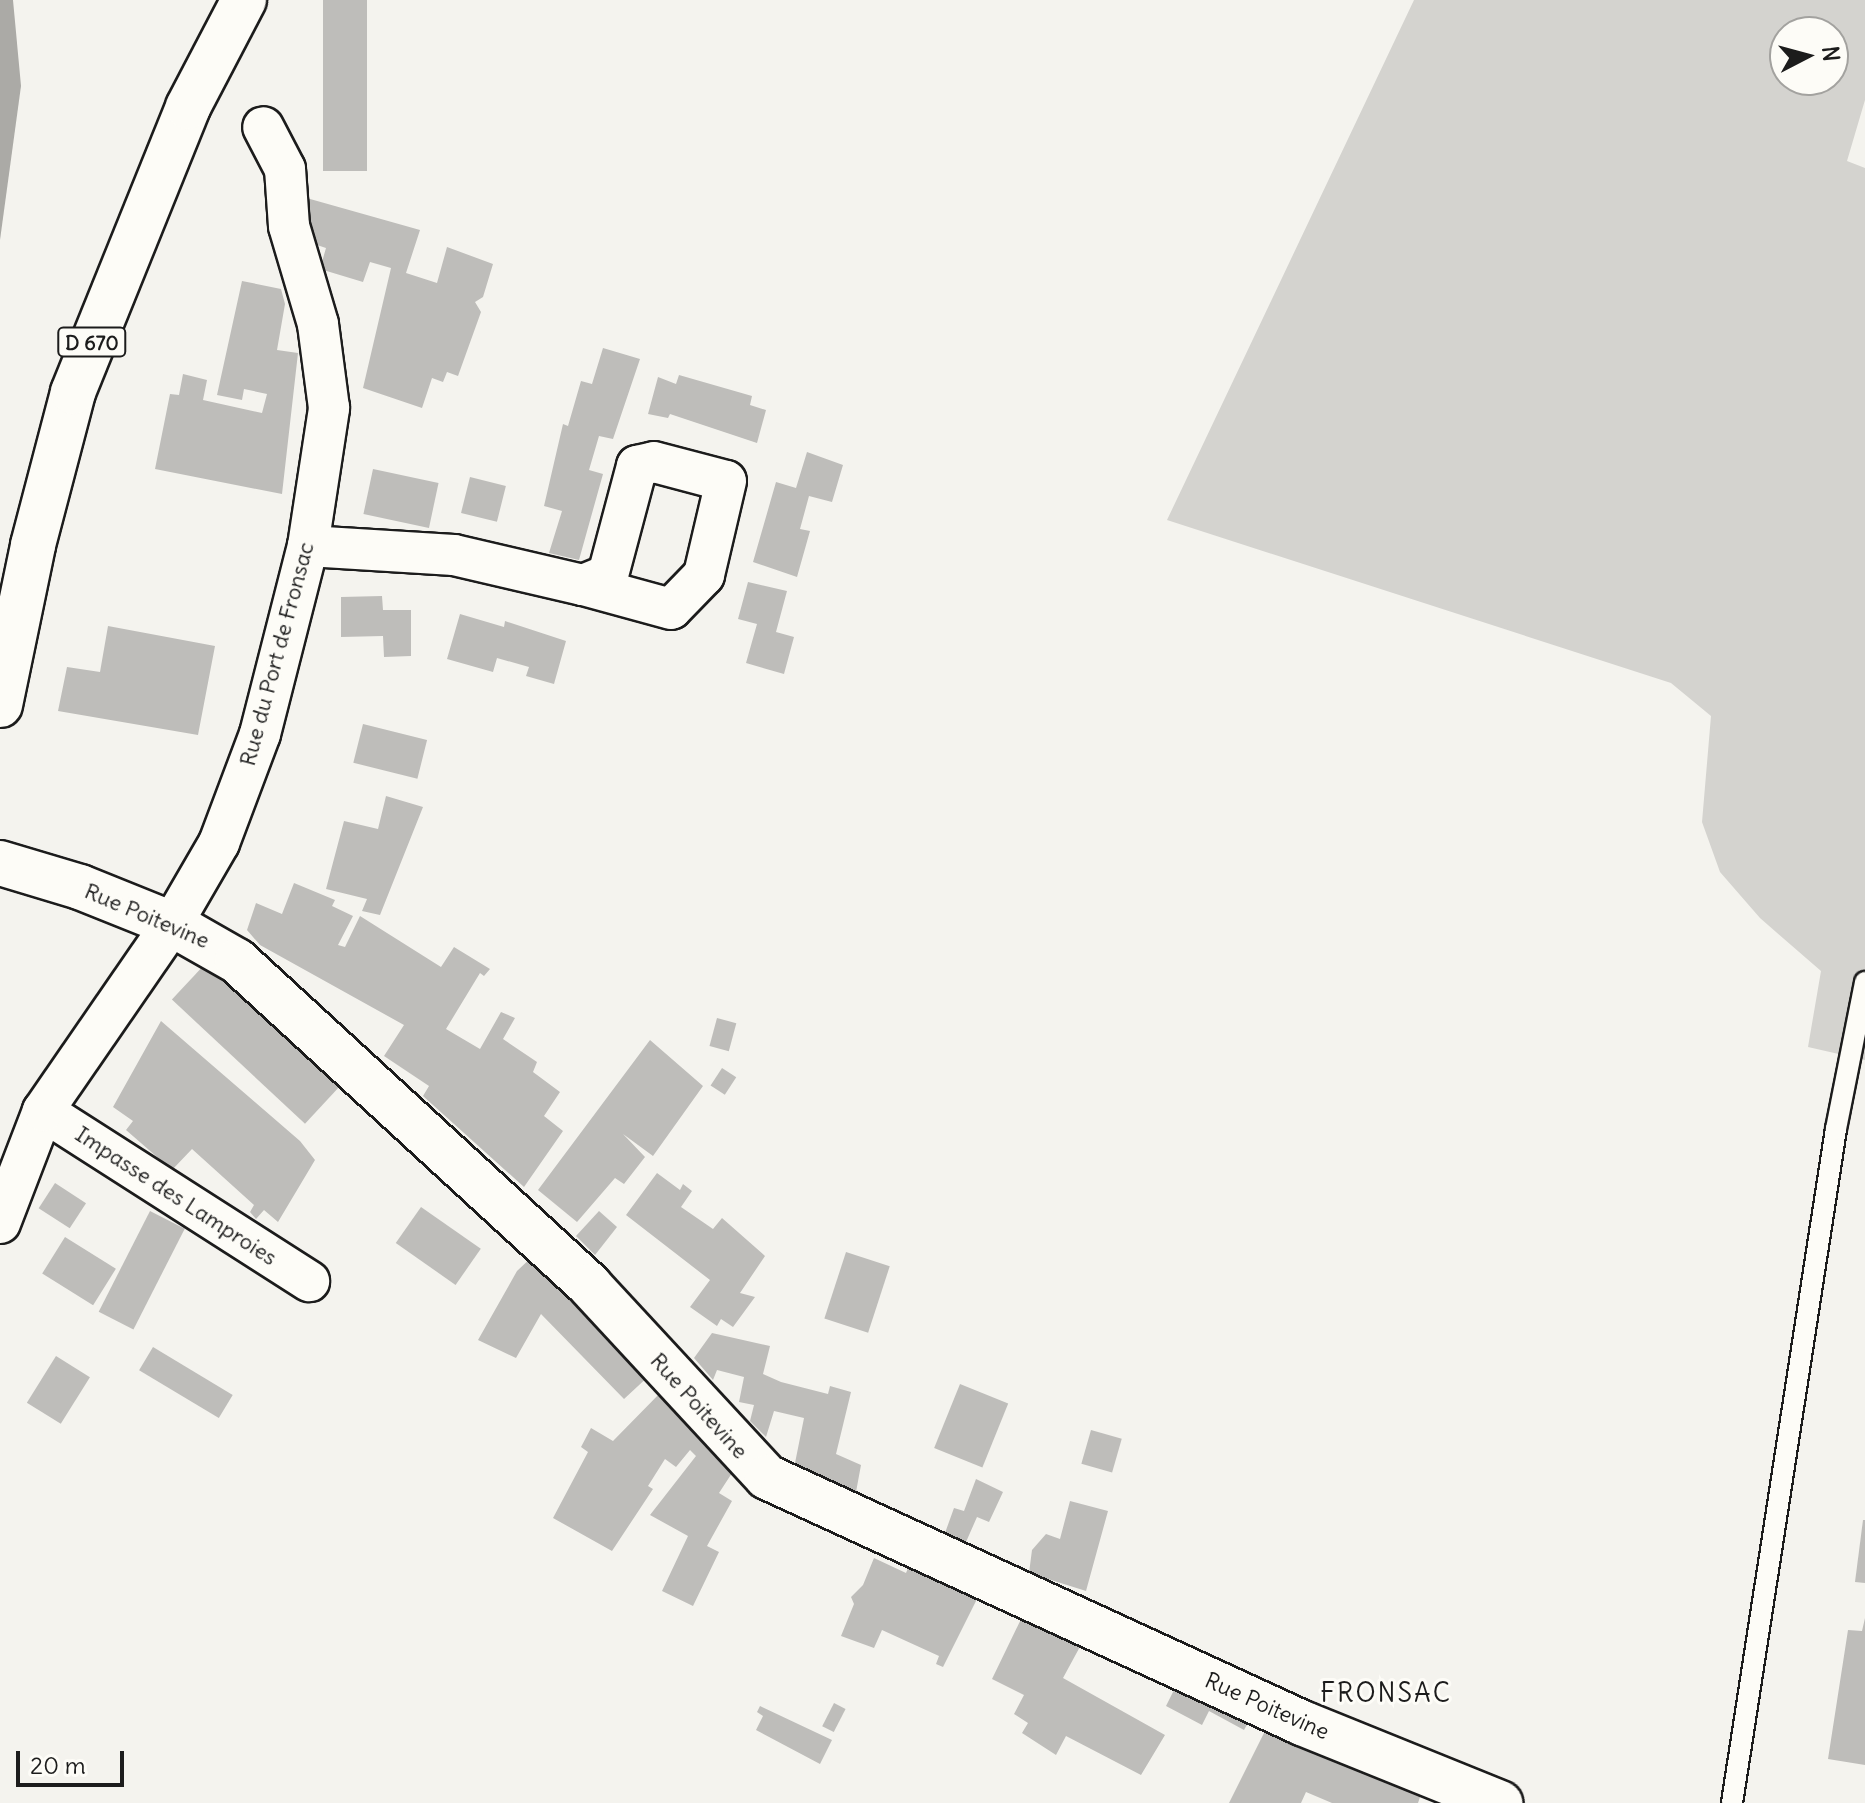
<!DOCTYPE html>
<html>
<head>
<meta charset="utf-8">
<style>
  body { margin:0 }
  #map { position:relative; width:1865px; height:1803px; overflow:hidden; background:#f4f3ee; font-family:Delius,sans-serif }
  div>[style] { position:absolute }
  .green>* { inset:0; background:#d4d3cf }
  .water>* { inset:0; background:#abaaa6 }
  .building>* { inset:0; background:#bebdba; transform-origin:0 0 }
  .roads { filter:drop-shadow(2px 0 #1c1c1c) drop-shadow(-2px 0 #1c1c1c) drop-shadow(0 2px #1c1c1c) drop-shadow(0 -2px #1c1c1c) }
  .lane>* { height:20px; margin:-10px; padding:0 10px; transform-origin:10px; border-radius:10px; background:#fdfcf7 }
  .street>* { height:40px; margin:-20px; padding:0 20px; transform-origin:20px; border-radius:20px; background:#fdfcf7 }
  .secondary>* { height:44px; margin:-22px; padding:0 22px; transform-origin:22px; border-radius:22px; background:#fdfcf7 }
  .primary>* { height:44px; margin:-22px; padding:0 22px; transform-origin:22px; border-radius:22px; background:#fdfcf7 }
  span { translate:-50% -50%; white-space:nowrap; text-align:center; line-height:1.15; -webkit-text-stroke:6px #fdfcf7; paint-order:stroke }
  .shield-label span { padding:2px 6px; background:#fdfcf7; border:2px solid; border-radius:6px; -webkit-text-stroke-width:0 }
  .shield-label { font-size:20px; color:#1c1c1c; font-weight:700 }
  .street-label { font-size:22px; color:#1c1c1c }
  .quarter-label { font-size:26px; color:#1c1c1c; letter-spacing:2px }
  .north { position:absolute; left:1769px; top:16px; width:80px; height:80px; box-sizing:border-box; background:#fdfcf7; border:2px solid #a3a29f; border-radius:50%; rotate:84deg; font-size:22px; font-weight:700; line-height:32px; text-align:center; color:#1c1c1c }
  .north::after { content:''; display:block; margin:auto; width:28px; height:36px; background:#1c1c1c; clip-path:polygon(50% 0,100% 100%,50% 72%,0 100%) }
  .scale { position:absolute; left:16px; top:1751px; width:108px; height:36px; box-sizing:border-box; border:4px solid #1c1c1c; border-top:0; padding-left:10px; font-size:24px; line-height:28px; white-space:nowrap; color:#1c1c1c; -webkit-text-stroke:6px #fdfcf7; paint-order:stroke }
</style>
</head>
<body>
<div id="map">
  <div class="green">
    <i style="clip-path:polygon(evenodd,1414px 0,1865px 0,1865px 100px,1847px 161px,1865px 168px,1865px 1060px,1808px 1047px,1821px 971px,1760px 918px,1720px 872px,1702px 822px,1711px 716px,1671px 683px,1167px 520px,1414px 0,1785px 32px,1833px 32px,1833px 80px,1785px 80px,1785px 32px)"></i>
  </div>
  <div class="water">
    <i style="clip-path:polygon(0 0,13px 0,21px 86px,0 240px)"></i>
  </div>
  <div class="building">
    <i style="left:323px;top:0;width:44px;height:171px"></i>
    <i style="clip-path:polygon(303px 197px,420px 230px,406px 273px,437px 283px,447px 247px,493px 264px,483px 297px,475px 302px,481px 312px,458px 376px,447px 372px,443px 382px,432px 378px,422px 408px,363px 388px,391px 268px,370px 262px,363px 282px,320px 269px,326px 248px,311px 243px)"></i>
    <i style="clip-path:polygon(242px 281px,281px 289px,285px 304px,277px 350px,298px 353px,282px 494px,155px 469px,170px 394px,179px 395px,183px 374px,207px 380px,203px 400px,262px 413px,267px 394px,244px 389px,242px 400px,217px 395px)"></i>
    <i style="clip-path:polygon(603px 348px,640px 359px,613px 439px,599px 436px,589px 470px,603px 474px,579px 560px,549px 553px,562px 511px,544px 506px,563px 424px,568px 426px,581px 381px,592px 384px)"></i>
    <i style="clip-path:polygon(679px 375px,752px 396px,750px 405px,766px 410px,757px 443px,670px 414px,668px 418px,648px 414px,658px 377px,676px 384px)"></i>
    <i style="clip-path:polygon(807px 452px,843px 465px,832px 502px,809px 496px,800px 529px,810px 531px,797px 577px,753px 562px,776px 482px,796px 488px)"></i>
    <i style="left:373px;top:469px;width:67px;height:46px;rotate:12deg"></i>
    <i style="left:470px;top:477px;width:37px;height:37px;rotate:14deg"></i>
    <i style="clip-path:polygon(748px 582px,787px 591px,776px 632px,794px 637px,784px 674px,746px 663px,757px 624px,738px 619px)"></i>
    <i style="clip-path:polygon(382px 596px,383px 610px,411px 610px,411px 656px,384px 657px,383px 636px,341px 637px,341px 597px)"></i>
    <i style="clip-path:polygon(460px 614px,504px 627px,505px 621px,566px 641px,554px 684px,526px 676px,529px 667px,497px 658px,493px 672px,447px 659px)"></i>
    <i style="clip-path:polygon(108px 626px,215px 646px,198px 735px,58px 711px,67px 667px,100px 672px)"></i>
    <i style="left:363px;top:724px;width:66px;height:40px;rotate:14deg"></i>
    <i style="clip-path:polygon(386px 796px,423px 807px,380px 915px,362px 911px,367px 899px,326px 889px,344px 821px,378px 829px)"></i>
    <i style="clip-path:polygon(294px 883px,335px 900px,332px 906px,353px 916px,338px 945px,345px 947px,360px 916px,441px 967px,454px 947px,490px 969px,484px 976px,480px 973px,446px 1029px,480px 1049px,501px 1012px,515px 1018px,503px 1039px,537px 1062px,533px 1072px,560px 1092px,544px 1116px,563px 1131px,524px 1187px,423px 1096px,429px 1086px,384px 1056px,404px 1025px,260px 945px,247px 930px,256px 903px,282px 914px)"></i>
    <i style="left:206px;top:963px;width:182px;height:50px;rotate:43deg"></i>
    <i style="left:717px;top:1018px;width:20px;height:29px;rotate:15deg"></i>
    <i style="clip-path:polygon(161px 1021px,300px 1141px,315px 1160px,278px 1222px,264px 1210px,256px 1219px,250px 1212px,254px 1205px,192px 1149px,172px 1170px,126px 1130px,133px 1121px,113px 1107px)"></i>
    <i style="clip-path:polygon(650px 1040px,703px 1086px,653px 1156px,623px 1134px,645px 1157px,624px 1184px,615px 1178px,577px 1222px,538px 1190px)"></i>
    <i style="left:722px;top:1068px;width:17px;height:21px;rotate:33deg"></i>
    <i style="clip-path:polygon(657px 1173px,680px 1190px,683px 1184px,692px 1191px,681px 1207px,713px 1229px,722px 1218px,765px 1256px,740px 1293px,755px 1297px,733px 1327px,721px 1319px,717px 1326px,690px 1307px,710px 1280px,626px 1215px)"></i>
    <i style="left:55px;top:1183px;width:37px;height:30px;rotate:33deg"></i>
    <i style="left:421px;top:1207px;width:73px;height:44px;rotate:35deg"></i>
    <i style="left:150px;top:1211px;width:39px;height:113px;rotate:27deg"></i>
    <i style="clip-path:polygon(599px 1211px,617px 1227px,595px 1255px,576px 1236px)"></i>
    <i style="left:65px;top:1237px;width:60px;height:43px;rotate:32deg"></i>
    <i style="left:846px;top:1252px;width:46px;height:70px;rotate:18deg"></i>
    <i style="clip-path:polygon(534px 1255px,651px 1374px,624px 1399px,541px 1314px,516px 1358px,478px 1340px,517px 1271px)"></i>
    <i style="clip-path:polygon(712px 1333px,770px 1346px,763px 1374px,781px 1382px,828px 1394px,830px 1386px,851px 1392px,836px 1454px,861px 1465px,856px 1492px,795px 1463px,804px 1418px,774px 1411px,766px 1437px,750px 1421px,754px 1405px,739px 1402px,744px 1377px,717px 1370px,713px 1380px,694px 1358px)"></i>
    <i style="left:153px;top:1347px;width:93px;height:27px;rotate:31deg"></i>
    <i style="left:56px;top:1356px;width:40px;height:55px;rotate:32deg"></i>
    <i style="left:960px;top:1384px;width:52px;height:69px;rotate:22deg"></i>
    <i style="clip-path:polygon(665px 1388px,710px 1439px,705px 1445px,734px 1470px,719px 1493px,732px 1501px,707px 1546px,719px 1552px,693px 1606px,662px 1591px,688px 1536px,650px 1515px,696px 1456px,690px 1450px,676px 1467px,665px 1459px,648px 1486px,653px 1489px,612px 1551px,553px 1518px,588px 1452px,581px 1447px,591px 1428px,613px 1441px)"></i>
    <i style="left:1091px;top:1430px;width:32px;height:35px;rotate:16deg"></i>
    <i style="clip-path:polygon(976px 1479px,1003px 1492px,989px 1522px,977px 1517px,966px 1542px,945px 1533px,954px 1508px,964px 1511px)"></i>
    <i style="clip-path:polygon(1070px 1501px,1108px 1511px,1086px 1591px,1029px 1573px,1032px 1550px,1046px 1534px,1060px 1539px)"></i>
    <i style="clip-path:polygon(1863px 1520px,1865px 1520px,1865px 1583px,1855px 1582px)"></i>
    <i style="clip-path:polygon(913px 1556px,982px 1589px,943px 1667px,936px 1664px,939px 1656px,882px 1630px,874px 1648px,841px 1636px,854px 1604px,851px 1597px,863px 1585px,874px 1558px,906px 1573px)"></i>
    <i style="clip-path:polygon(1023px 1615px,1082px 1643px,1063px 1678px,1165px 1735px,1141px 1775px,1066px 1736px,1056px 1755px,1022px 1733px,1028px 1723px,1014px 1714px,1024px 1695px,992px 1679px)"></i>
    <i style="clip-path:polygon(1865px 1618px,1865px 1765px,1828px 1759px,1848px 1630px,1862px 1631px)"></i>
    <i style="clip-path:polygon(1176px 1686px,1249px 1721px,1244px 1730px,1209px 1711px,1202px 1725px,1166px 1706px)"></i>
    <i style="left:834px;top:1703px;width:13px;height:26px;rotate:27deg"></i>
    <i style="clip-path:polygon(760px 1706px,832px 1740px,820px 1764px,756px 1730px,763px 1716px,757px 1712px)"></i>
    <i style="clip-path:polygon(1266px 1729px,1421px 1794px,1418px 1803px,1332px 1803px,1306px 1792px,1301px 1803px,1229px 1803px)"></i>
  </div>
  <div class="roads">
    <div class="lane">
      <i style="left:1732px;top:1803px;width:682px;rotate:-81.23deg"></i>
      <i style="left:1836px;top:1129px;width:150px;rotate:-78.8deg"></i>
    </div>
    <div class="street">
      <i style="left:308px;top:546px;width:146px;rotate:3.5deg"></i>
      <i style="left:454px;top:555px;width:132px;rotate:13.1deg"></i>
      <i style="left:583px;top:585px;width:27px;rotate:-22deg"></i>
      <i style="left:608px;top:575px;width:113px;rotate:-75.1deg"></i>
      <i style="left:637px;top:466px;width:17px;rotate:-13deg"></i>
      <i style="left:654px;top:462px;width:74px;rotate:14.8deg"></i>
      <i style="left:726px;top:481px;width:97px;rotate:103.2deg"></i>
      <i style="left:704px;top:575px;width:47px;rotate:134.1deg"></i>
      <i style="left:671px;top:609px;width:91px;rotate:-164.7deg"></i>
      <i style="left:43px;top:1111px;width:316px;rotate:32.6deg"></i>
      <i style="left:0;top:1223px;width:120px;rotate:-69deg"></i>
      <i style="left:43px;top:1111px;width:227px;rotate:-55.4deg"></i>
      <i style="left:172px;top:924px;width:94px;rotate:-59.9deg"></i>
      <i style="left:219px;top:843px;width:116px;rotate:-69.4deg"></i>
      <i style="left:260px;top:734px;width:194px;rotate:-75.7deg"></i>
      <i style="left:308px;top:546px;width:140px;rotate:-81.3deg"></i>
      <i style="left:329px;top:408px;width:85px;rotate:-97.5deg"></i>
      <i style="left:318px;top:324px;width:102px;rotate:-106.5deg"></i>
      <i style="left:289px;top:226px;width:57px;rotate:-94deg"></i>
      <i style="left:285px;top:169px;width:47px;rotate:-117.6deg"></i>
    </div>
    <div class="secondary">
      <i style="left:0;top:863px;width:84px;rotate:16.7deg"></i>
      <i style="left:80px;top:887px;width:99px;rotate:21.9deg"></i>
      <i style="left:172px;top:924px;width:75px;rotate:29.6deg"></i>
      <i style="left:237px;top:961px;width:480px;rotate:42.6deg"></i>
      <i style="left:590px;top:1286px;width:260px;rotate:47.2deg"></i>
      <i style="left:767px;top:1477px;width:589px;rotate:24.69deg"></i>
      <i style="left:1302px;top:1723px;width:214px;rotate:22deg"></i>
    </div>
    <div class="primary">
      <i style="left:0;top:705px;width:163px;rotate:-78.3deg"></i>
      <i style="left:33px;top:545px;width:158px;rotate:-75.3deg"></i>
      <i style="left:73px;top:392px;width:307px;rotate:-68deg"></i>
      <i style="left:188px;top:107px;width:121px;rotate:-62.4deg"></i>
    </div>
  </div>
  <div class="shield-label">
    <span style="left:92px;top:342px">D 670</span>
  </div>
  <div class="street-label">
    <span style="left:277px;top:654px;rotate:-75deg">Rue du Port de Fronsac</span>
    <span style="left:147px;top:916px;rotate:23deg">Rue Poitevine</span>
    <span style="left:176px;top:1196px;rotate:33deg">Impasse des Lamproies</span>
    <span style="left:699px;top:1406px;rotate:48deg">Rue Poitevine</span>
    <span style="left:1267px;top:1706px;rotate:24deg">Rue Poitevine</span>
  </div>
  <div class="quarter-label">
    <span style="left:1386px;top:1693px">FRONSAC</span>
  </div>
  <div class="north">N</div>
  <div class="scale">20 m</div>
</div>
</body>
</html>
